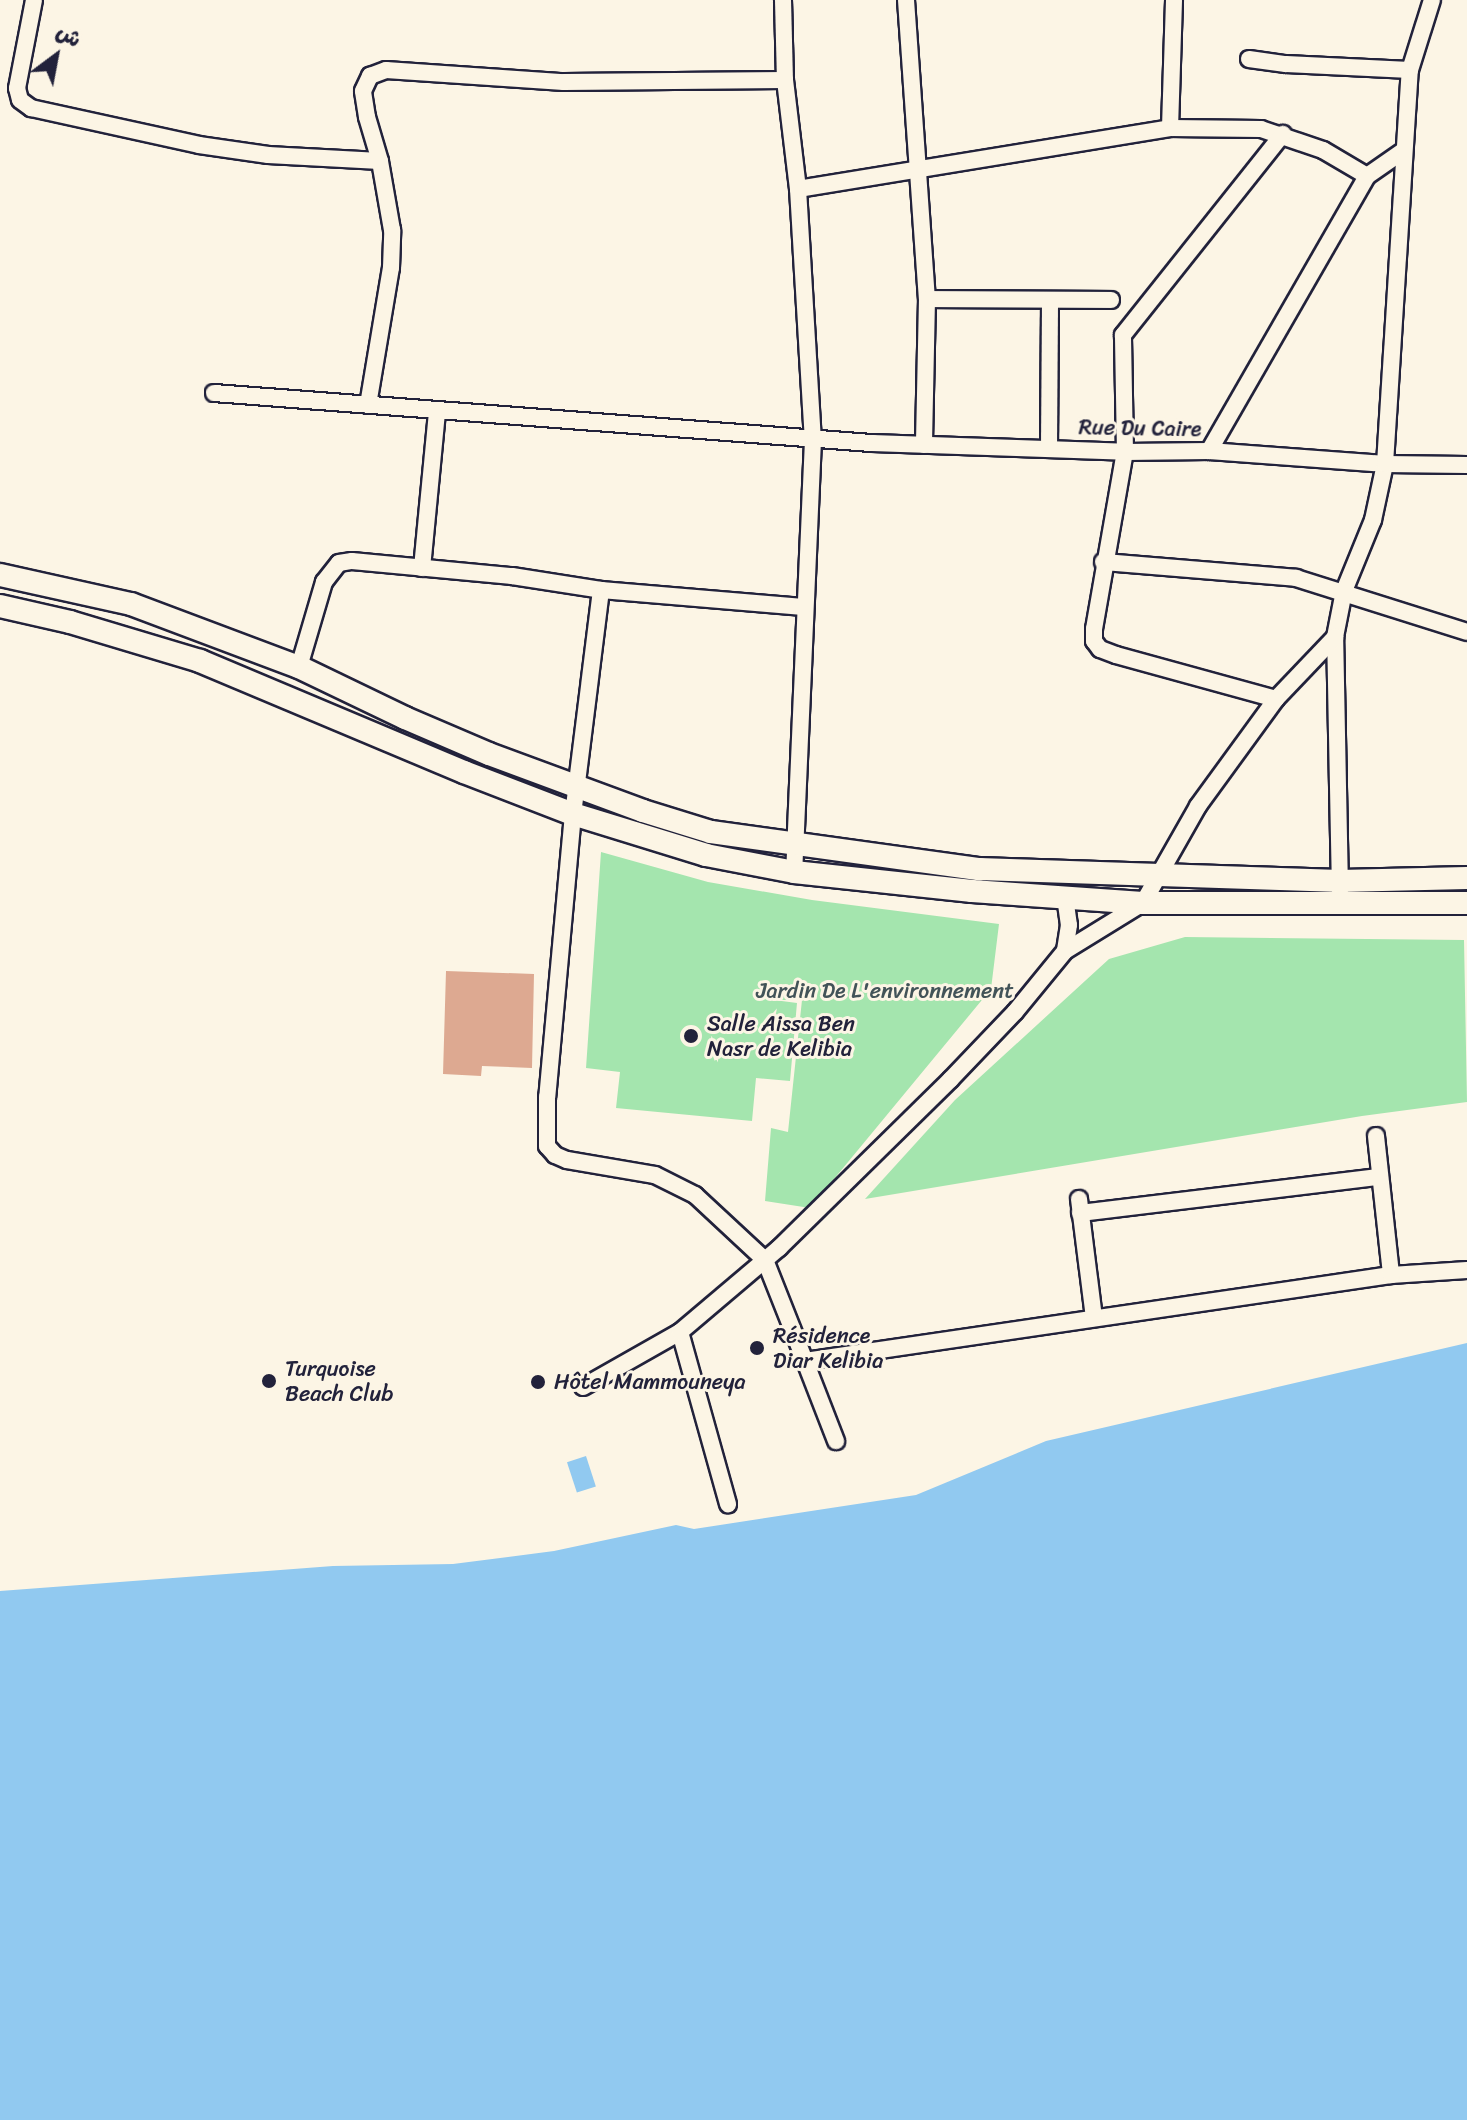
<!DOCTYPE html>
<html>
<head>
<meta charset="utf-8">
<style>
  body { margin:0 }
  #map { position:relative; width:1467px; height:2120px; overflow:hidden; background:#fcf5e5; font-family:Sriracha,"Playpen Sans Arabic",sans-serif }
  div>[style] { position:absolute }
  .green>* { inset:0; background:#a4e5ae }
  .water>* { inset:0; background:#91c9f0; transform-origin:0 0 }
  .building>* { inset:0; background:#dda991 }
  .roads { filter:drop-shadow(2px 0 #22223b) drop-shadow(-2px 0 #22223b) drop-shadow(0 2px #22223b) drop-shadow(0 -2px #22223b) }
  .minor>* { height:16px; margin:-8px; padding:0 8px; transform-origin:8px; border-radius:8px; background:#fcf5e5 }
  .secondary>* { height:22px; margin:-11px; padding:0 11px; transform-origin:11px; border-radius:11px; background:#fcf5e5 }
  .dots>* { width:22px; height:22px; translate:-50% -50%; box-sizing:border-box; border:4px solid #fcf5e5; border-radius:50% }
  span { translate:-50% -50%; white-space:nowrap; text-align:center; line-height:1.15; -webkit-text-stroke:6px #fcf5e5; paint-order:stroke }
  .street-label { font-size:22px; color:#22223b }
  .park-label { font-size:22px; color:#425358 }
  .poi-label { font-size:22px; color:#22223b }
  .left { translate:0 -50%; text-align:left }
  .north { position:absolute; left:16px; top:16px; width:80px; height:80px; -webkit-text-stroke:6px #fcf5e5; paint-order:stroke; rotate:32deg; font-size:22px; font-weight:700; line-height:32px; text-align:center; color:#22223b }
  .north::after { content:''; display:block; margin:auto; width:28px; height:36px; background:#22223b; clip-path:polygon(50% 0,100% 100%,50% 72%,0 100%) }
</style>
</head>
<body>
<div id="map">
  <div class="green">
    <i style="clip-path:polygon(601px 852px,708px 882px,812px 900px,999px 924px,991px 989px,810px 1208px,765px 1201px,771px 1128px,788px 1132px,802px 1000px,774px 1000px,797px 1003px,790px 1081px,756px 1078px,752px 1121px,616px 1108px,620px 1072px,586px 1068px)"></i>
    <i style="clip-path:polygon(1185px 937px,1464px 940px,1467px 1102px,1362px 1116px,865px 1199px,955px 1100px,1109px 959px)"></i>
  </div>
  <div class="water">
    <i style="clip-path:polygon(1467px 1343px,1467px 2120px,0 2120px,0 1591px,333px 1566px,453px 1564px,554px 1551px,676px 1525px,694px 1529px,916px 1495px,1046px 1441px)"></i>
    <i style="left:586px;top:1456px;width:32px;height:20px;rotate:72deg"></i>
  </div>
  <div class="building">
    <i style="clip-path:polygon(446px 971px,534px 974px,532px 1068px,482px 1066px,481px 1076px,443px 1074px)"></i>
  </div>
  <div class="roads">
    <div class="minor">
      <i style="left:34px;top:0;width:90px;rotate:100.9deg"></i>
      <i style="left:17px;top:88px;width:12px;rotate:76deg"></i>
      <i style="left:20px;top:100px;width:14px;rotate:36deg"></i>
      <i style="left:31px;top:108px;width:172px;rotate:12.4deg"></i>
      <i style="left:199px;top:145px;width:70px;rotate:8.2deg"></i>
      <i style="left:268px;top:155px;width:112px;rotate:3.1deg"></i>
      <i style="left:783px;top:0;width:80px;rotate:88.6deg"></i>
      <i style="left:785px;top:80px;width:110px;rotate:83.2deg"></i>
      <i style="left:798px;top:189px;width:251px;rotate:86.6deg"></i>
      <i style="left:813px;top:440px;width:432px;rotate:92.5deg"></i>
      <i style="left:906px;top:0;width:300px;rotate:86deg"></i>
      <i style="left:927px;top:299px;width:146px;rotate:91.2deg"></i>
      <i style="left:1249px;top:59px;width:37px;rotate:8deg"></i>
      <i style="left:1286px;top:64px;width:124px;rotate:2.8deg"></i>
      <i style="left:1170px;top:128px;width:128px;rotate:-88.2deg"></i>
      <i style="left:798px;top:189px;width:377px;rotate:-9.3deg"></i>
      <i style="left:1170px;top:128px;width:91px;rotate:0.6deg"></i>
      <i style="left:1261px;top:129px;width:65px;rotate:18.7deg"></i>
      <i style="left:1323px;top:150px;width:51px;rotate:30.6deg"></i>
      <i style="left:927px;top:299px;width:184px;rotate:0.3deg"></i>
      <i style="left:214px;top:393px;width:660px;rotate:4.35deg"></i>
      <i style="left:872px;top:443px;width:253px;rotate:2deg"></i>
      <i style="left:1125px;top:452px;width:84px;rotate:-0.7deg"></i>
      <i style="left:1209px;top:451px;width:176px;rotate:4.2deg"></i>
      <i style="left:1385px;top:464px;width:82px;rotate:0.7deg"></i>
      <i style="left:368px;top:405px;width:139px;rotate:-80.5deg"></i>
      <i style="left:391px;top:268px;width:38px;rotate:-88deg"></i>
      <i style="left:392px;top:230px;width:70px;rotate:-99.9deg"></i>
      <i style="left:380px;top:161px;width:46px;rotate:-106.5deg"></i>
      <i style="left:367px;top:117px;width:26px;rotate:-99deg"></i>
      <i style="left:363px;top:91px;width:17px;rotate:-65deg"></i>
      <i style="left:370px;top:76px;width:17px;rotate:-21deg"></i>
      <i style="left:386px;top:70px;width:178px;rotate:3.9deg"></i>
      <i style="left:564px;top:82px;width:221px;rotate:-0.5deg"></i>
      <i style="left:1049px;top:448px;width:148px;rotate:-89.6deg"></i>
      <i style="left:1209px;top:451px;width:317px;rotate:-60.1deg"></i>
      <i style="left:1367px;top:176px;width:44px;rotate:-34.8deg"></i>
      <i style="left:1103px;top:562px;width:194px;rotate:4.7deg"></i>
      <i style="left:1296px;top:578px;width:179px;rotate:17.5deg"></i>
      <i style="left:422px;top:568px;width:158px;rotate:-84.5deg"></i>
      <i style="left:601px;top:590px;width:226px;rotate:97.1deg"></i>
      <i style="left:573px;top:814px;width:284px;rotate:95.2deg"></i>
      <i style="left:547px;top:1097px;width:49px;rotate:90deg"></i>
      <i style="left:547px;top:1146px;width:12px;rotate:48deg"></i>
      <i style="left:555px;top:1155px;width:13px;rotate:23deg"></i>
      <i style="left:567px;top:1160px;width:89px;rotate:9.7deg"></i>
      <i style="left:655px;top:1175px;width:45px;rotate:26.6deg"></i>
      <i style="left:695px;top:1195px;width:96px;rotate:42.9deg"></i>
      <i style="left:765px;top:1260px;width:109px;rotate:68.4deg"></i>
      <i style="left:805px;top:1361px;width:592px;rotate:-8.35deg"></i>
      <i style="left:1391px;top:1275px;width:76px;rotate:-3.8deg"></i>
      <i style="left:299px;top:667px;width:89px;rotate:-73.6deg"></i>
      <i style="left:324px;top:582px;width:24px;rotate:-52deg"></i>
      <i style="left:339px;top:563px;width:13px;rotate:-9deg"></i>
      <i style="left:352px;top:561px;width:161px;rotate:5.4deg"></i>
      <i style="left:512px;top:576px;width:90px;rotate:8.9deg"></i>
      <i style="left:601px;top:590px;width:203px;rotate:4.8deg"></i>
      <i style="left:1276px;top:699px;width:166px;rotate:-164.6deg"></i>
      <i style="left:1116px;top:655px;width:17px;rotate:-159deg"></i>
      <i style="left:1100px;top:649px;width:10px;rotate:-127deg"></i>
      <i style="left:1094px;top:641px;width:12px;rotate:-90deg"></i>
      <i style="left:1094px;top:629px;width:180px;rotate:-80.1deg"></i>
      <i style="left:1125px;top:452px;width:117px;rotate:-91deg"></i>
      <i style="left:1123px;top:335px;width:257px;rotate:-51.5deg"></i>
      <i style="left:1340px;top:891px;width:254px;rotate:-91.1deg"></i>
      <i style="left:1335px;top:637px;width:47px;rotate:-78.9deg"></i>
      <i style="left:1344px;top:591px;width:77px;rotate:-67.8deg"></i>
      <i style="left:1373px;top:520px;width:57px;rotate:-77.9deg"></i>
      <i style="left:1385px;top:464px;width:395px;rotate:-86.4deg"></i>
      <i style="left:1410px;top:70px;width:73px;rotate:-72.6deg"></i>
      <i style="left:1065px;top:897px;width:28px;rotate:82deg"></i>
      <i style="left:1069px;top:925px;width:26px;rotate:99deg"></i>
      <i style="left:1376px;top:1136px;width:140px;rotate:83.8deg"></i>
      <i style="left:1079px;top:1199px;width:120px;rotate:82.8deg"></i>
      <i style="left:1080px;top:1213px;width:301px;rotate:-6.9deg"></i>
      <i style="left:680px;top:1332px;width:179px;rotate:74.4deg"></i>
      <i style="left:805px;top:1361px;width:86px;rotate:68.8deg"></i>
      <i style="left:583px;top:1387px;width:112px;rotate:-29.6deg"></i>
      <i style="left:680px;top:1332px;width:130px;rotate:-40.3deg"></i>
      <i style="left:779px;top:1248px;width:240px;rotate:-44.5deg"></i>
      <i style="left:950px;top:1080px;width:94px;rotate:-46.3deg"></i>
      <i style="left:1015px;top:1012px;width:79px;rotate:-50.7deg"></i>
      <i style="left:1065px;top:951px;width:92px;rotate:-31.6deg"></i>
      <i style="left:1143px;top:903px;width:112px;rotate:-60.4deg"></i>
      <i style="left:1198px;top:806px;width:132px;rotate:-53.9deg"></i>
      <i style="left:1276px;top:699px;width:86px;rotate:-46.4deg"></i>
    </div>
    <div class="secondary">
      <i style="left:0;top:575px;width:134px;rotate:12.5deg"></i>
      <i style="left:131px;top:604px;width:179px;rotate:20.6deg"></i>
      <i style="left:299px;top:667px;width:118px;rotate:25.7deg"></i>
      <i style="left:405px;top:718px;width:91px;rotate:23.2deg"></i>
      <i style="left:489px;top:754px;width:164px;rotate:20.3deg"></i>
      <i style="left:643px;top:811px;width:71px;rotate:17.2deg"></i>
      <i style="left:711px;top:832px;width:271px;rotate:7.9deg"></i>
      <i style="left:979px;top:869px;width:361px;rotate:1.9deg"></i>
      <i style="left:1340px;top:881px;width:127px;rotate:-1.4deg"></i>
      <i style="left:0;top:606px;width:72px;rotate:12.9deg"></i>
      <i style="left:70px;top:622px;width:136px;rotate:16.7deg"></i>
      <i style="left:200px;top:661px;width:286px;rotate:22.8deg"></i>
      <i style="left:464px;top:772px;width:117px;rotate:21.1deg"></i>
      <i style="left:573px;top:814px;width:139px;rotate:17.1deg"></i>
      <i style="left:706px;top:855px;width:90px;rotate:10.9deg"></i>
      <i style="left:794px;top:872px;width:179px;rotate:6.1deg"></i>
      <i style="left:972px;top:891px;width:171px;rotate:4deg"></i>
      <i style="left:1143px;top:903px;width:324px"></i>
    </div>
  </div>
  <div class="dots">
    <i style="left:691px;top:1036px;background:#22223b"></i>
    <i style="left:757px;top:1348px;background:#22223b"></i>
    <i style="left:269px;top:1381px;background:#22223b"></i>
    <i style="left:538px;top:1382px;background:#22223b"></i>
  </div>
  <div class="street-label">
    <span style="left:1140px;top:428px;rotate:1deg">Rue Du Caire</span>
  </div>
  <div class="park-label">
    <span style="left:885px;top:991px">Jardin De L'environnement</span>
  </div>
  <div class="poi-label">
    <span class="left" style="left:707px;top:1036px">Salle Aissa Ben<br>Nasr de Kelibia</span>
    <span class="left" style="left:773px;top:1348px">Résidence<br>Diar Kelibia</span>
    <span class="left" style="left:285px;top:1381px">Turquoise<br>Beach Club</span>
    <span class="left" style="left:554px;top:1382px">Hôtel Mammouneya</span>
  </div>
  <div class="north">ش</div>
</div>
</body>
</html>
